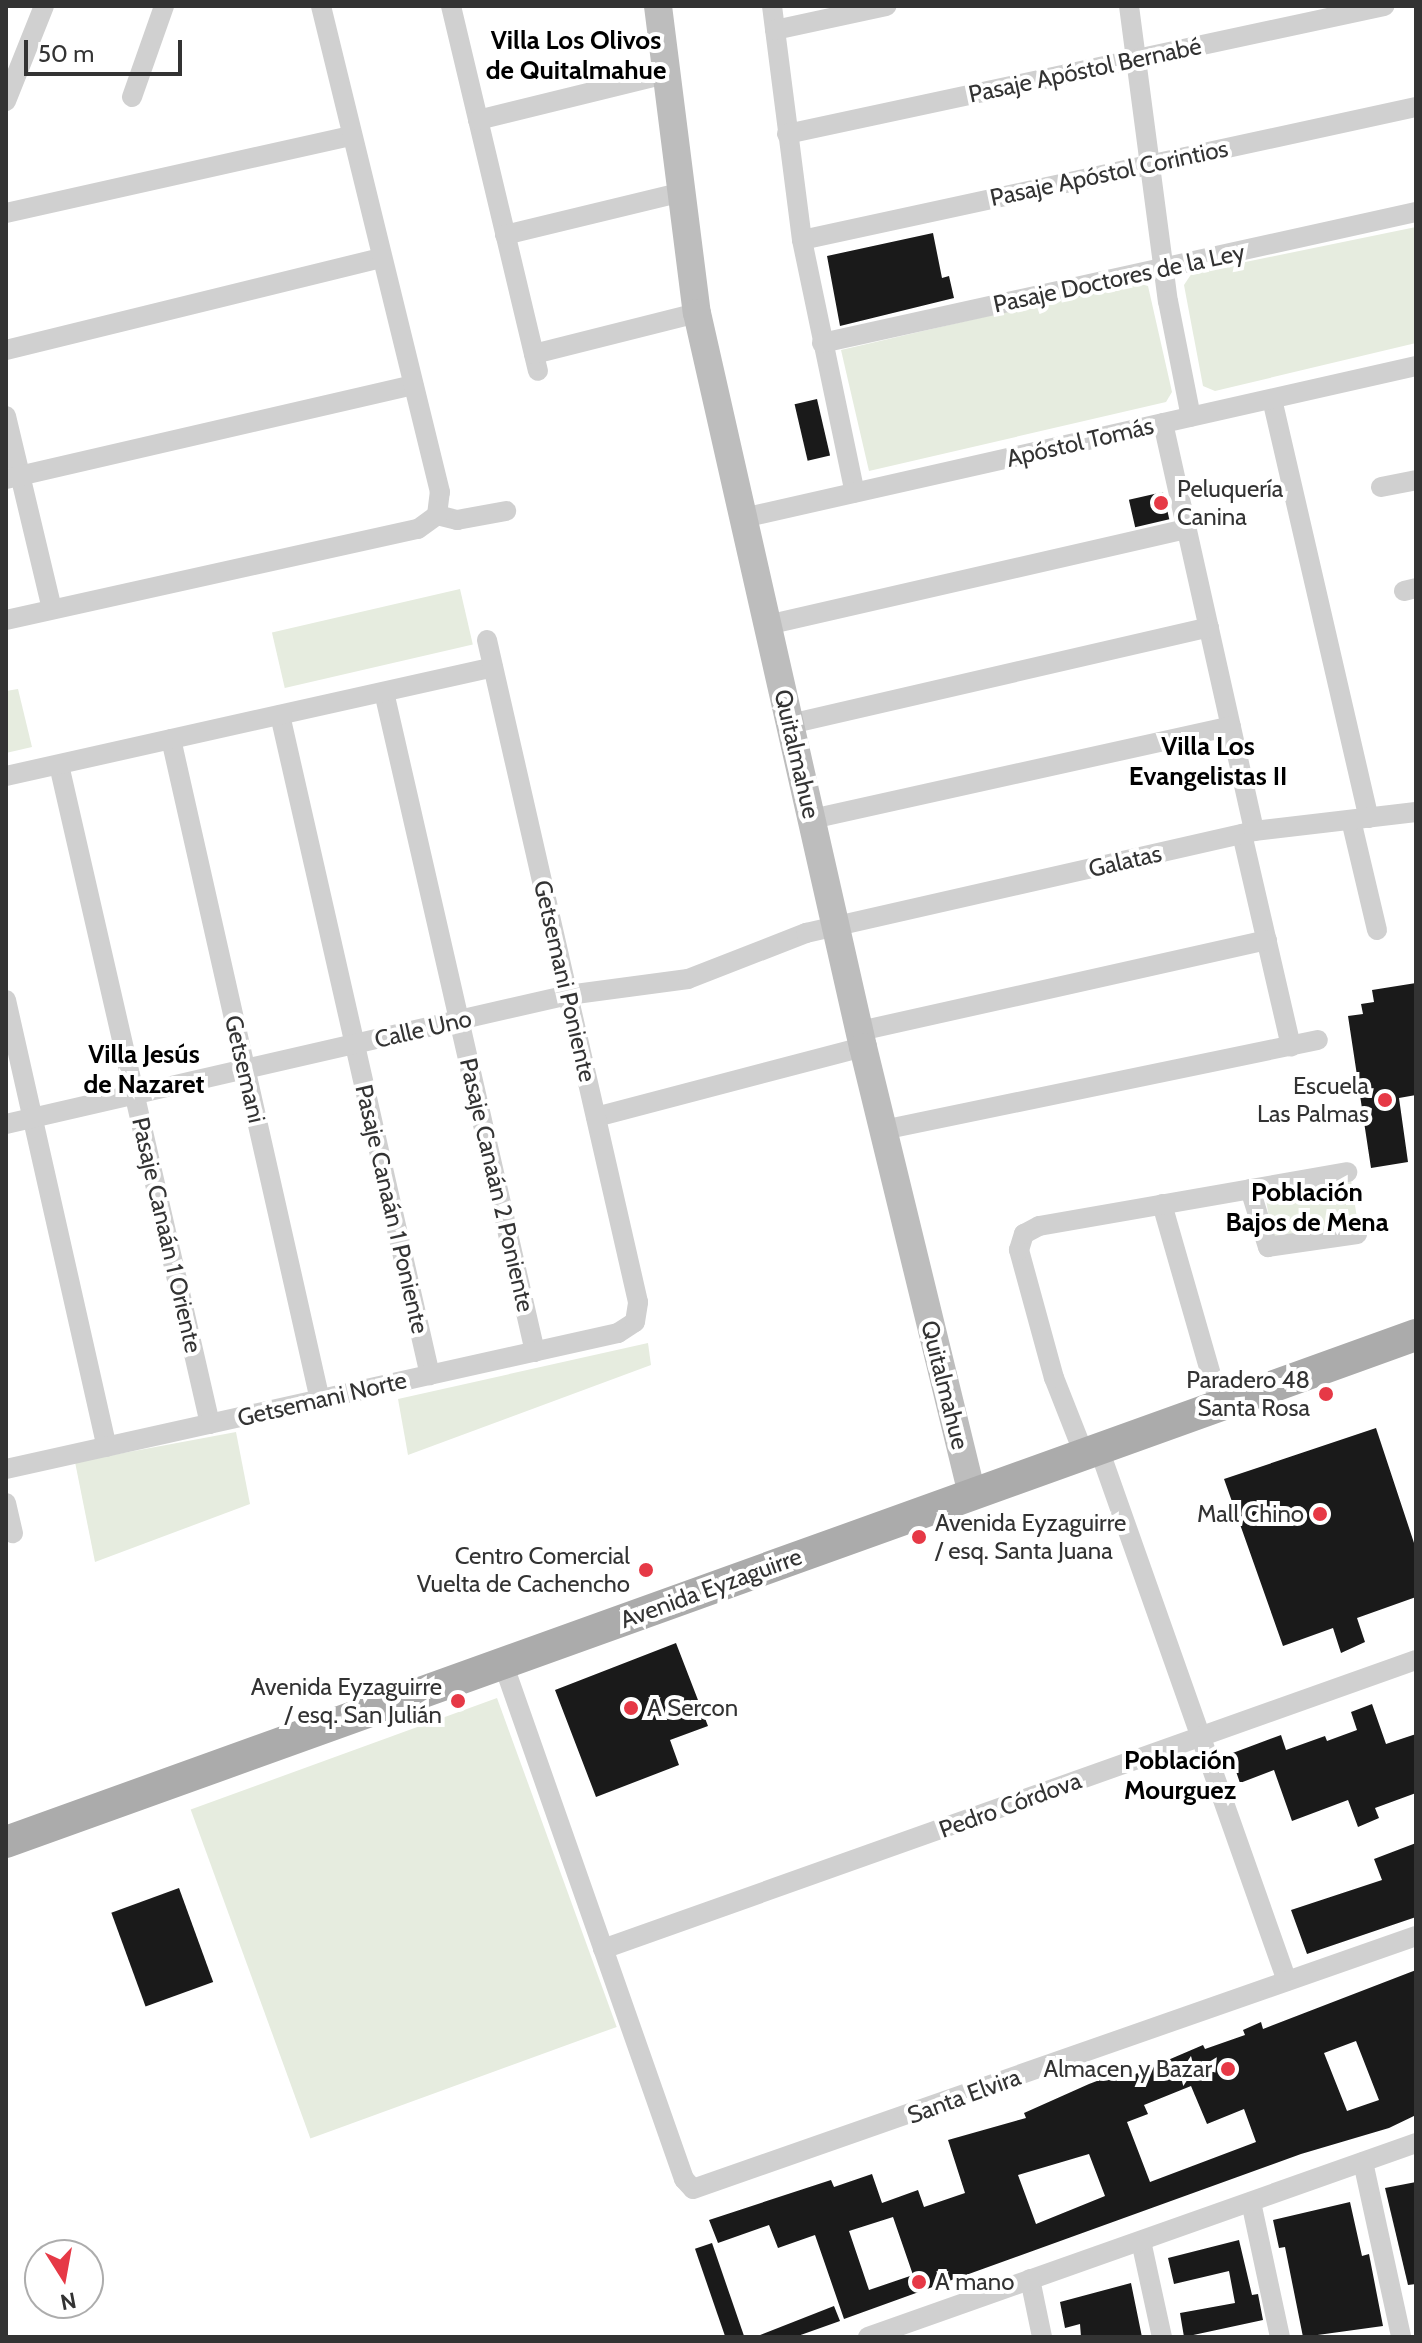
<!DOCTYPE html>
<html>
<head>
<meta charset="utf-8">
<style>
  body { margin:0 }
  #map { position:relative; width:1422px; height:2343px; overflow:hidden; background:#fff; font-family:Cabin,sans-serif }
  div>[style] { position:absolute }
  .green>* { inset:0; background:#e6ecdf; transform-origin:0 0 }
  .building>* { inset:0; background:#1a1a1a; transform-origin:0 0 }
  .street>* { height:20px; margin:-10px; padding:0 10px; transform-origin:10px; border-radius:10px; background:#d0d0d0 }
  .secondary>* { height:28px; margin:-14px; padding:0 14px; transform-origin:14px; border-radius:14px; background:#bdbdbd }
  .primary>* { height:32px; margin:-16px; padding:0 16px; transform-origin:16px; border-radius:16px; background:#ababab }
  .dots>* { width:22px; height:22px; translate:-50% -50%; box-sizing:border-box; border:4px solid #fff; border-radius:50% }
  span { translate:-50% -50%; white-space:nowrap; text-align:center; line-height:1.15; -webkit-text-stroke:8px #fff; paint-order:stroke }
  .street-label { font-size:24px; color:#333 }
  .poi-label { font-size:24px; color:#333 }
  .left { translate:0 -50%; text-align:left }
  .right { translate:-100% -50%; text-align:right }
  .neighbourhood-label { font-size:26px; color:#000; font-weight:700 }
  .frame { position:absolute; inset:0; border:8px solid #333; pointer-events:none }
  .north { position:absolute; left:24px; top:2239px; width:80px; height:80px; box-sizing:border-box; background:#fff; border:2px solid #adadad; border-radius:50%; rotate:169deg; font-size:22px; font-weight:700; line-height:32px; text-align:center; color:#333 }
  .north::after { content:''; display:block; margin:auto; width:28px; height:36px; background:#e63946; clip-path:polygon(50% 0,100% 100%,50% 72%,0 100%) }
  .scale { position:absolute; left:24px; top:40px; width:158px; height:36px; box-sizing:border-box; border:4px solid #333; border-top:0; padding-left:10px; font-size:24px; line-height:28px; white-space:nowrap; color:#333; -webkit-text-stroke:6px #fff; paint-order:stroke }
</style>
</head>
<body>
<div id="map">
  <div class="green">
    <i style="clip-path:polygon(1416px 227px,1416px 343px,1215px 391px,1203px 386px,1184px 285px,1192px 273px)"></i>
    <i style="clip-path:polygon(1134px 282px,1148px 286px,1172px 392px,1166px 402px,869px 471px,841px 350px)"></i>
    <i style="left:460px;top:589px;width:57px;height:193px;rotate:77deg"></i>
    <i style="clip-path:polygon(18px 689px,32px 747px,6px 753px,6px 691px)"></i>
    <i style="left:1351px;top:1180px;width:44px;height:87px;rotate:81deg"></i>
    <i style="clip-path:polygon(648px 1343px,651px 1365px,408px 1455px,398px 1399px)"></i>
    <i style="clip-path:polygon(236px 1432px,250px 1504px,95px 1562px,75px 1462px)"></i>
    <i style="left:497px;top:1698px;width:350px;height:326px;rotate:70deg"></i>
  </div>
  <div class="building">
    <i style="clip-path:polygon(933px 233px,942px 278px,949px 276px,954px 298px,840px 326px,827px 256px)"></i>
    <i style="left:817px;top:399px;width:58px;height:23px;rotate:77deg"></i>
    <i style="left:1163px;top:492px;width:28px;height:35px;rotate:77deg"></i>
    <i style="clip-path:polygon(1416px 983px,1416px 1095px,1399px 1098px,1408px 1162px,1371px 1168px,1348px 1016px,1363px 1014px,1361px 1004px,1374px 1002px,1372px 990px)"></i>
    <i style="clip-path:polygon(1376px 1428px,1416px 1549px,1416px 1597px,1357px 1618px,1365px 1642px,1341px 1653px,1333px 1628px,1283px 1646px,1224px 1479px)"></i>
    <i style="clip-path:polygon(676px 1643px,708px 1726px,670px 1740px,679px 1765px,596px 1797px,555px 1690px)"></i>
    <i style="clip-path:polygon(1372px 1704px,1386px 1744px,1416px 1734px,1416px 1793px,1375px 1808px,1379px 1818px,1358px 1827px,1348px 1800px,1292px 1821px,1274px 1770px,1240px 1783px,1230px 1754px,1281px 1735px,1286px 1750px,1325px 1736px,1327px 1741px,1357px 1730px,1351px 1712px)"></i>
    <i style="clip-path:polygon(1416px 1843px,1416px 1917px,1307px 1954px,1291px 1910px,1382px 1880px,1374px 1859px)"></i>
    <i style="left:179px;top:1888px;width:100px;height:72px;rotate:70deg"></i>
    <i style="clip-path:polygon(evenodd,1416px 1970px,1416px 2115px,1389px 2128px,1301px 2154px,844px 2319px,815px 2235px,778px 2248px,769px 2225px,718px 2243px,709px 2220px,831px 2180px,834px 2187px,872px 2174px,882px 2203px,918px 2190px,924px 2207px,965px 2193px,948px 2140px,1026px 2118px,1024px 2113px,1089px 2084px,1131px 2068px,1133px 2075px,1203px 2045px,1205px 2049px,1245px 2035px,1243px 2030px,1261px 2022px,1263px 2029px,1416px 1970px,1356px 2041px,1379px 2100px,1347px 2111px,1324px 2053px,1356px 2041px,1416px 1970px,1191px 2086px,1207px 2124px,1244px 2109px,1256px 2142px,1150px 2182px,1127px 2122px,1148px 2114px,1144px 2105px,1191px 2086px,1416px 1970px,1089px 2154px,1105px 2196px,1036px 2224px,1018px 2175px,1089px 2154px,1416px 1970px,893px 2217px,913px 2275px,869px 2290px,849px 2231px,893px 2217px)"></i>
    <i style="clip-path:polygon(1416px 2182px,1416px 2284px,1408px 2285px,1385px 2188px)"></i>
    <i style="clip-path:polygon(1350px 2202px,1362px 2256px,1369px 2254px,1383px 2326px,1303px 2337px,1285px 2247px,1279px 2248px,1273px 2220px)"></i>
    <i style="clip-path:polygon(1239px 2240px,1252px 2295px,1258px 2294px,1263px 2320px,1184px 2337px,1180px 2313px,1235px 2303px,1229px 2271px,1174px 2284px,1168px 2258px)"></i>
    <i style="left:712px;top:2243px;width:100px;height:18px;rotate:71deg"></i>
    <i style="clip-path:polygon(1131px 2283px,1142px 2337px,1081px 2337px,1080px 2324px,1065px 2328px,1060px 2302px)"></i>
    <i style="clip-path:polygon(834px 2306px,840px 2321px,795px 2337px,755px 2337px)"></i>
  </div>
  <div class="street">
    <i style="left:451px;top:6px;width:375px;rotate:76.6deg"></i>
    <i style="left:772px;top:6px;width:236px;rotate:82.7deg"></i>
    <i style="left:802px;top:240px;width:258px;rotate:78.2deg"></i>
    <i style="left:1129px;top:6px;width:298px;rotate:82.5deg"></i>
    <i style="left:1168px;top:301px;width:118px;rotate:78.8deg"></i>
    <i style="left:775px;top:30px;width:114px;rotate:-12.2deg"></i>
    <i style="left:132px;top:97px;width:96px;rotate:-70.6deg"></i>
    <i style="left:6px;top:101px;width:102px;rotate:-68.2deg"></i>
    <i style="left:478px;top:120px;width:193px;rotate:-13.8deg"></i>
    <i style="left:787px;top:134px;width:611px;rotate:-12.1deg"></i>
    <i style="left:6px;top:213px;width:353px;rotate:-12.6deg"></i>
    <i style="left:505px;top:235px;width:178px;rotate:-13.6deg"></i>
    <i style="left:802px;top:240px;width:628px;rotate:-12.22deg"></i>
    <i style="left:822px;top:343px;width:608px;rotate:-12.44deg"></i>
    <i style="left:6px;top:350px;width:386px;rotate:-13.8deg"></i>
    <i style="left:534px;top:354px;width:168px;rotate:-14.1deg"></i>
    <i style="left:1272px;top:399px;width:430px;rotate:77deg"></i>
    <i style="left:6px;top:416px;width:198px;rotate:76.6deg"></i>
    <i style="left:1163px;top:423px;width:418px;rotate:77.4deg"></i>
    <i style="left:6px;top:479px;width:418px;rotate:-13deg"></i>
    <i style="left:1381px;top:487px;width:36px;rotate:-11deg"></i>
    <i style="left:437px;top:515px;width:21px;rotate:14deg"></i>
    <i style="left:457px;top:520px;width:50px;rotate:-10.4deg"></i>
    <i style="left:743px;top:518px;width:690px;rotate:-12.73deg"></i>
    <i style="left:1404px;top:591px;width:12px;rotate:-14deg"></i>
    <i style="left:6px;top:620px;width:422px;rotate:-12.5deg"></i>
    <i style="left:418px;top:529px;width:24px;rotate:-36deg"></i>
    <i style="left:437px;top:515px;width:23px;rotate:-83deg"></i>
    <i style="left:440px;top:492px;width:500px;rotate:-103.76deg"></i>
    <i style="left:767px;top:625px;width:431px;rotate:-12.9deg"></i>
    <i style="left:384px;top:692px;width:677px;rotate:77.11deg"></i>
    <i style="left:280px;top:715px;width:677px;rotate:77.2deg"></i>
    <i style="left:790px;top:724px;width:430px;rotate:-13deg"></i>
    <i style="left:171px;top:739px;width:678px;rotate:77.3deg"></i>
    <i style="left:59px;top:765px;width:676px;rotate:77.09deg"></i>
    <i style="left:6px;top:776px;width:499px;rotate:-12.6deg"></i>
    <i style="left:812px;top:819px;width:429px;rotate:-12.5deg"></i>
    <i style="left:1351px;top:820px;width:113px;rotate:76.7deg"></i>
    <i style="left:1242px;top:834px;width:218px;rotate:77deg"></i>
    <i style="left:6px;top:1000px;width:458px;rotate:77.3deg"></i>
    <i style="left:860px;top:1031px;width:417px;rotate:-12.6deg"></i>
    <i style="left:596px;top:1117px;width:276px;rotate:-14.7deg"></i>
    <i style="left:6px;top:1124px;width:577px;rotate:-12.93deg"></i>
    <i style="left:568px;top:995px;width:121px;rotate:-7.6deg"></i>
    <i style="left:688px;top:979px;width:127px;rotate:-21.3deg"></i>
    <i style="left:806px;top:933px;width:459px;rotate:-12.8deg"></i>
    <i style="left:1254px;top:831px;width:163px;rotate:-6.7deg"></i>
    <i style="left:883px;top:1130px;width:444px;rotate:-11.7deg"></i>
    <i style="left:1250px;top:1189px;width:61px;rotate:72.8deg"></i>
    <i style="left:1268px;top:1247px;width:90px;rotate:-8.3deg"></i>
    <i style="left:1162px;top:1204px;width:210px;rotate:74deg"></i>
    <i style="left:1099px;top:1449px;width:564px;rotate:70.54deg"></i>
    <i style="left:1084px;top:1454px;width:82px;rotate:-111.5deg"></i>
    <i style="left:1054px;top:1378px;width:133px;rotate:-105.3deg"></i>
    <i style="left:1019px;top:1250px;width:17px;rotate:-73deg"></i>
    <i style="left:1024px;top:1234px;width:17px;rotate:-28deg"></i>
    <i style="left:1039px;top:1226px;width:313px;rotate:-9.9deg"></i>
    <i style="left:6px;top:1469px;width:627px;rotate:-12.53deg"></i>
    <i style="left:618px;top:1333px;width:20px;rotate:-33deg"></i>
    <i style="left:635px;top:1322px;width:20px;rotate:-81deg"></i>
    <i style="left:638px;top:1302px;width:679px;rotate:-102.85deg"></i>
    <i style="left:6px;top:1503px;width:31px;rotate:77deg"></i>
    <i style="left:503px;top:1663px;width:547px;rotate:70.67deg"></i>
    <i style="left:684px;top:2179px;width:13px;rotate:48deg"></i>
    <i style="left:693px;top:2189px;width:766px;rotate:-19.29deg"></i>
    <i style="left:603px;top:1949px;width:863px;rotate:-19.57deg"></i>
    <i style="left:1363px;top:2162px;width:179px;rotate:77.7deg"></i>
    <i style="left:1251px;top:2202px;width:138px;rotate:77.9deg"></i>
    <i style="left:1141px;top:2241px;width:98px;rotate:77.7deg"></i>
    <i style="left:1030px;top:2279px;width:59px;rotate:78.3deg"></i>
    <i style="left:868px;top:2337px;width:581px;rotate:-19.49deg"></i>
  </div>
  <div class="secondary">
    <i style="left:658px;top:6px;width:309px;rotate:82.8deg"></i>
    <i style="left:697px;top:313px;width:753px;rotate:77.26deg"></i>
    <i style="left:863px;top:1047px;width:461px;rotate:76.3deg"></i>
  </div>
  <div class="primary">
    <i style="left:6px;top:1842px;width:1498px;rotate:-19.78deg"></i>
  </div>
  <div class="dots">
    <i style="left:1161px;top:503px;background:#e63946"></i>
    <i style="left:1385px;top:1100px;background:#e63946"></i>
    <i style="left:1326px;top:1394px;background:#e63946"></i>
    <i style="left:1320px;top:1514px;background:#e63946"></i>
    <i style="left:919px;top:1537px;background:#e63946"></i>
    <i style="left:646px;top:1570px;background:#e63946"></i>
    <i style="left:458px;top:1701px;background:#e63946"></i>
    <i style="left:631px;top:1708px;background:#e63946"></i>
    <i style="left:1228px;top:2069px;background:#e63946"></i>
    <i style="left:919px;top:2282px;background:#e63946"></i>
  </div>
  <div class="street-label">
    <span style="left:1085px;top:70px;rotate:-12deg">Pasaje Apóstol Bernabé</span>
    <span style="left:1109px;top:173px;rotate:-12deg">Pasaje Apóstol Corintios</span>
    <span style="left:1119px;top:278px;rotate:-12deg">Pasaje Doctores de la Ley</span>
    <span style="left:1080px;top:442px;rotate:-13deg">Apóstol Tomás</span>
    <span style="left:797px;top:754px;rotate:77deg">Quitalmahue</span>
    <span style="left:1125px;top:861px;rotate:-13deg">Galatas</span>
    <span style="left:565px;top:981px;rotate:77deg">Getsemani Poniente</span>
    <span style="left:423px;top:1029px;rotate:-13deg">Calle Uno</span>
    <span style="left:245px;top:1069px;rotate:77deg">Getsemani</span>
    <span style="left:497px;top:1185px;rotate:77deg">Pasaje Canaán 2 Poniente</span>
    <span style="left:392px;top:1209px;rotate:77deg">Pasaje Canaán 1 Poniente</span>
    <span style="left:167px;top:1235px;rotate:77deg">Pasaje Canaán 1 Oriente</span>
    <span style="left:945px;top:1385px;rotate:76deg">Quitalmahue</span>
    <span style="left:322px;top:1399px;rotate:-13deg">Getsemani Norte</span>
    <span style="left:711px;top:1588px;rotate:-20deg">Avenida Eyzaguirre</span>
    <span style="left:1010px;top:1805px;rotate:-20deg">Pedro Córdova</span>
    <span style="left:964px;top:2096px;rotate:-20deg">Santa Elvira</span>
  </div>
  <div class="poi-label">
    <span class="left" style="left:1177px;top:503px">Peluquería<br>Canina</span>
    <span class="right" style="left:1369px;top:1100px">Escuela<br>Las Palmas</span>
    <span class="right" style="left:1310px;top:1394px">Paradero 48<br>Santa Rosa</span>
    <span class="right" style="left:1304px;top:1514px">Mall Chino</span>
    <span class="left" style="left:935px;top:1537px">Avenida Eyzaguirre<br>/ esq. Santa Juana</span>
    <span class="right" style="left:630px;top:1570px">Centro Comercial<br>Vuelta de Cachencho</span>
    <span class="right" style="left:442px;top:1701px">Avenida Eyzaguirre<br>/ esq. San Julián</span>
    <span class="left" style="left:647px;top:1708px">A Sercon</span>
    <span class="right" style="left:1212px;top:2069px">Almacen y Bazar</span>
    <span class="left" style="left:935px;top:2282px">A mano</span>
  </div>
  <div class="neighbourhood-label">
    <span style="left:576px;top:56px">Villa Los Olivos<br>de Quitalmahue</span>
    <span style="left:1208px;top:762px">Villa Los<br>Evangelistas II</span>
    <span style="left:144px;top:1070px">Villa Jesús<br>de Nazaret</span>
    <span style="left:1307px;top:1208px">Población<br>Bajos de Mena</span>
    <span style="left:1180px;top:1776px">Población<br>Mourguez</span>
  </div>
  <div class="frame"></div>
  <div class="north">N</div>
  <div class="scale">50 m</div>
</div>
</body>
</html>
